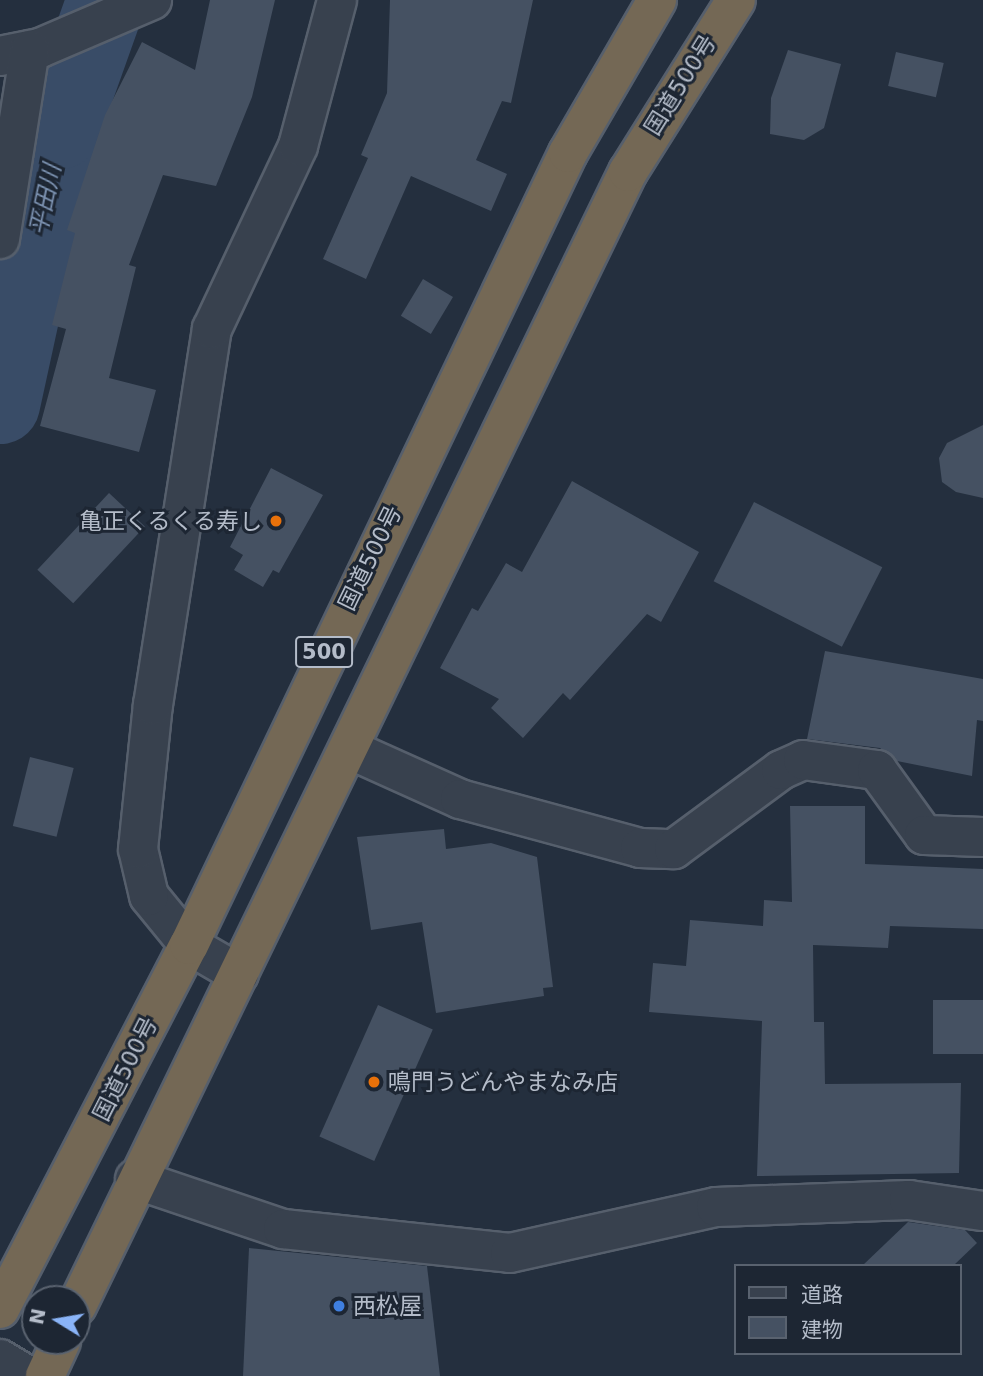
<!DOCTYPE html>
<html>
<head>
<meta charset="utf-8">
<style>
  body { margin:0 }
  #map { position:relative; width:983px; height:1376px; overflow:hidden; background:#242f3e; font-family:"DejaVu Sans","Noto Sans JP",sans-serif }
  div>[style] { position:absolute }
  .river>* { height:79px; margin:-39.5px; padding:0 39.5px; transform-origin:39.5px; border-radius:39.5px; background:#394c67 }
  .building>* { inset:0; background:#455162; transform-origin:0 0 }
  .roads { filter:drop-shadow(2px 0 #565f6c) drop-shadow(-2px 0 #565f6c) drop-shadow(0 2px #565f6c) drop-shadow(0 -2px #565f6c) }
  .minor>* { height:38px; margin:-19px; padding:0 19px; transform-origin:19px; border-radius:19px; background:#38414e }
  .highway>* { height:38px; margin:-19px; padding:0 19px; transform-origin:19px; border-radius:19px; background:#746855 }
  .dots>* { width:19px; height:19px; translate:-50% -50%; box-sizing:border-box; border:4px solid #1d2633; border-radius:50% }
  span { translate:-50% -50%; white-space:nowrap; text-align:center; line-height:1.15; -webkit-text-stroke:6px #1d2633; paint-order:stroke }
  .shield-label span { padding:2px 5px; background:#1d2633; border:2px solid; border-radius:5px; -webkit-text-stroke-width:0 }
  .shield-label { font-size:21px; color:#b4bcc9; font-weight:700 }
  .street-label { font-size:23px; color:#b4bcc9 }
  .poi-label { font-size:23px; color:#b4bcc9 }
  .right { translate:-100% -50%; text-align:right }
  .left { translate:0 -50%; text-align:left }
  .water-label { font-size:24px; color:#7c92b1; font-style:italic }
  .legend { position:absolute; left:734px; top:1264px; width:228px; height:91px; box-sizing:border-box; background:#1d2633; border:2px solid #59626f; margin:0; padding:9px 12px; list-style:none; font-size:21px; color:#b4bcc9 }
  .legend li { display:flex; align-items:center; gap:14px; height:35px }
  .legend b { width:35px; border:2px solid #59626f }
  .north { position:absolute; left:21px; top:1285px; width:70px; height:70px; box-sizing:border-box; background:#1d2633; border:2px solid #59626f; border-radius:50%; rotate:281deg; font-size:19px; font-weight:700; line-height:28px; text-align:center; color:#b4bcc9 }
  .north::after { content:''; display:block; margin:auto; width:24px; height:32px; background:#8ab4f8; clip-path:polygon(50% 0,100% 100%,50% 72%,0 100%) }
</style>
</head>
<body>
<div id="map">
  <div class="river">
    <i style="left:0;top:404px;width:281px;rotate:-77.7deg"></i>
    <i style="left:60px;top:129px;width:137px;rotate:-70.4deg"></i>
  </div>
  <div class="building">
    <i style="clip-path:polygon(210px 0,275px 0,252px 97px,216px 186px,163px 175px,129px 265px,136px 267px,109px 378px,156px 390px,139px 452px,40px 426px,66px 329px,52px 325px,75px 233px,67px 230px,105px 115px,142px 42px,195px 70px)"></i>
    <i style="clip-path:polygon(390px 0,533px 0,511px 103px,502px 101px,476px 160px,507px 174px,491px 211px,411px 176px,366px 279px,323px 259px,368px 158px,361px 155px,387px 93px)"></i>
    <i style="clip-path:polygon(788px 50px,841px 64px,824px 128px,804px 140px,770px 134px,771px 98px)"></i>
    <i style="left:896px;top:52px;width:49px;height:35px;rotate:13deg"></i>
    <i style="left:423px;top:279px;width:35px;height:43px;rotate:31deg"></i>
    <i style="clip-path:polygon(983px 425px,983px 498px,956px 492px,942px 482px,939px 458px,947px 443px)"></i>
    <i style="clip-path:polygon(271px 468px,323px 495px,279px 573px,273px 570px,263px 587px,234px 570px,243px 555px,230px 547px)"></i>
    <i style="clip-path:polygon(572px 481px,699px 552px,661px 622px,647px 614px,570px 700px,563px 693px,523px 738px,491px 708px,499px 699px,440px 668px,472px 608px,478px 611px,506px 563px,522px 572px)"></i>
    <i style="left:109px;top:493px;width:49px;height:105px;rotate:43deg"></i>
    <i style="left:754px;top:502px;width:144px;height:89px;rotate:27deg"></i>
    <i style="clip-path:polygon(825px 651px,983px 679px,983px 721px,977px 720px,972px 776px,897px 761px,880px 748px,807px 739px)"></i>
    <i style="left:30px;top:757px;width:45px;height:71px;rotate:14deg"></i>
    <i style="clip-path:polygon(790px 806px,865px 806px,865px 864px,983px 869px,983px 929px,890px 926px,888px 948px,813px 945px,814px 1022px,824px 1022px,825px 1084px,961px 1083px,959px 1173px,757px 1176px,762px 1021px,649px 1012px,653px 963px,686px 966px,690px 920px,763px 926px,764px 900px,792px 902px)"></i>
    <i style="clip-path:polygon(444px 829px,446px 849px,491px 843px,537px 857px,553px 987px,543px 988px,544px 996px,436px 1013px,422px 922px,371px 930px,357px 837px)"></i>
    <i style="left:933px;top:1000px;width:50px;height:54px"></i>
    <i style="left:378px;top:1005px;width:60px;height:144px;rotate:24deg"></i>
    <i style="clip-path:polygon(908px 1222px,965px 1230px,977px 1243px,953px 1266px,862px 1266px)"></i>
    <i style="clip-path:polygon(249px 1248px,427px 1266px,440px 1376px,243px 1376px)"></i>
  </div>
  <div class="roads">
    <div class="minor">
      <i style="left:0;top:56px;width:41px;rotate:-11.3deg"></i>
      <i style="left:40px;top:48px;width:122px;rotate:-23.2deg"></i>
      <i style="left:0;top:239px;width:191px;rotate:-81deg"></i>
      <i style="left:349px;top:749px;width:122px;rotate:24.2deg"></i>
      <i style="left:460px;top:799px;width:187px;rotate:15.2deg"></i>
      <i style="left:640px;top:848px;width:34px;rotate:2deg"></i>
      <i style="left:674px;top:849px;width:133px;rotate:-36.4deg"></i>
      <i style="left:781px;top:770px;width:24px;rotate:-24deg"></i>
      <i style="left:803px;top:760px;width:75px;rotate:7.7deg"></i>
      <i style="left:877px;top:770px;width:80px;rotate:54.1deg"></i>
      <i style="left:924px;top:835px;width:59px;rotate:1.9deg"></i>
      <i style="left:239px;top:974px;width:58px;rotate:-149.9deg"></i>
      <i style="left:189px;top:945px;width:63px;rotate:-129.2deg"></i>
      <i style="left:149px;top:896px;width:48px;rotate:-103.2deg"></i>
      <i style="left:138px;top:849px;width:145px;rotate:-84.1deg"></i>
      <i style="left:153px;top:705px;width:381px;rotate:-81.1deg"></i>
      <i style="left:212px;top:329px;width:202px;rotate:-64.8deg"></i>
      <i style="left:298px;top:146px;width:151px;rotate:-75deg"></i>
      <i style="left:135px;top:1179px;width:156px;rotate:18.7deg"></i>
      <i style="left:283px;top:1229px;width:228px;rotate:6deg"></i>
      <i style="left:510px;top:1253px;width:211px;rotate:-12.6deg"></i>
      <i style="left:716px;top:1207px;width:193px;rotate:-2.1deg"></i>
      <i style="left:909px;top:1200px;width:75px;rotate:8.5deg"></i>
      <i style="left:0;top:1359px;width:33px;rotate:31deg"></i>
    </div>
    <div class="highway">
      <i style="left:77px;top:1306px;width:1261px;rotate:-64.09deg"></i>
      <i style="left:628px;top:172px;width:203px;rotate:-57.9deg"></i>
      <i style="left:0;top:1309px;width:410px;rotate:-62.6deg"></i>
      <i style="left:189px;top:945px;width:878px;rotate:-64.43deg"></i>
      <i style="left:568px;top:153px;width:177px;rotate:-59.8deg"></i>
      <i style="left:45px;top:1376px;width:38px;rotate:-65deg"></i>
    </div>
  </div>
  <div class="dots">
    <i style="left:276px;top:521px;background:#e8710a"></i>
    <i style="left:374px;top:1082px;background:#e8710a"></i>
    <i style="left:339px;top:1306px;background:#3f7fe0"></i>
  </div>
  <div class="shield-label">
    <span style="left:324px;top:652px">500</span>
  </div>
  <div class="street-label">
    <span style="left:680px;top:85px;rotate:-58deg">国道500号</span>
    <span style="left:370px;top:558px;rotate:-64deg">国道500号</span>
    <span style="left:125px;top:1069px;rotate:-63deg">国道500号</span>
  </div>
  <div class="poi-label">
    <span class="right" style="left:262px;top:521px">亀正くるくる寿し</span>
    <span class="left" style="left:388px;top:1082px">鳴門うどんやまなみ店</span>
    <span class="left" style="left:353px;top:1306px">西松屋</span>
  </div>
  <div class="water-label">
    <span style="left:46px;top:200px;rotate:-78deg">平田川</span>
  </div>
  <ul class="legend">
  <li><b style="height:9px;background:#38414e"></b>道路</li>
  <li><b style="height:19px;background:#455162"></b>建物</li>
  </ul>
  <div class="north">N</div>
</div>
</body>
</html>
